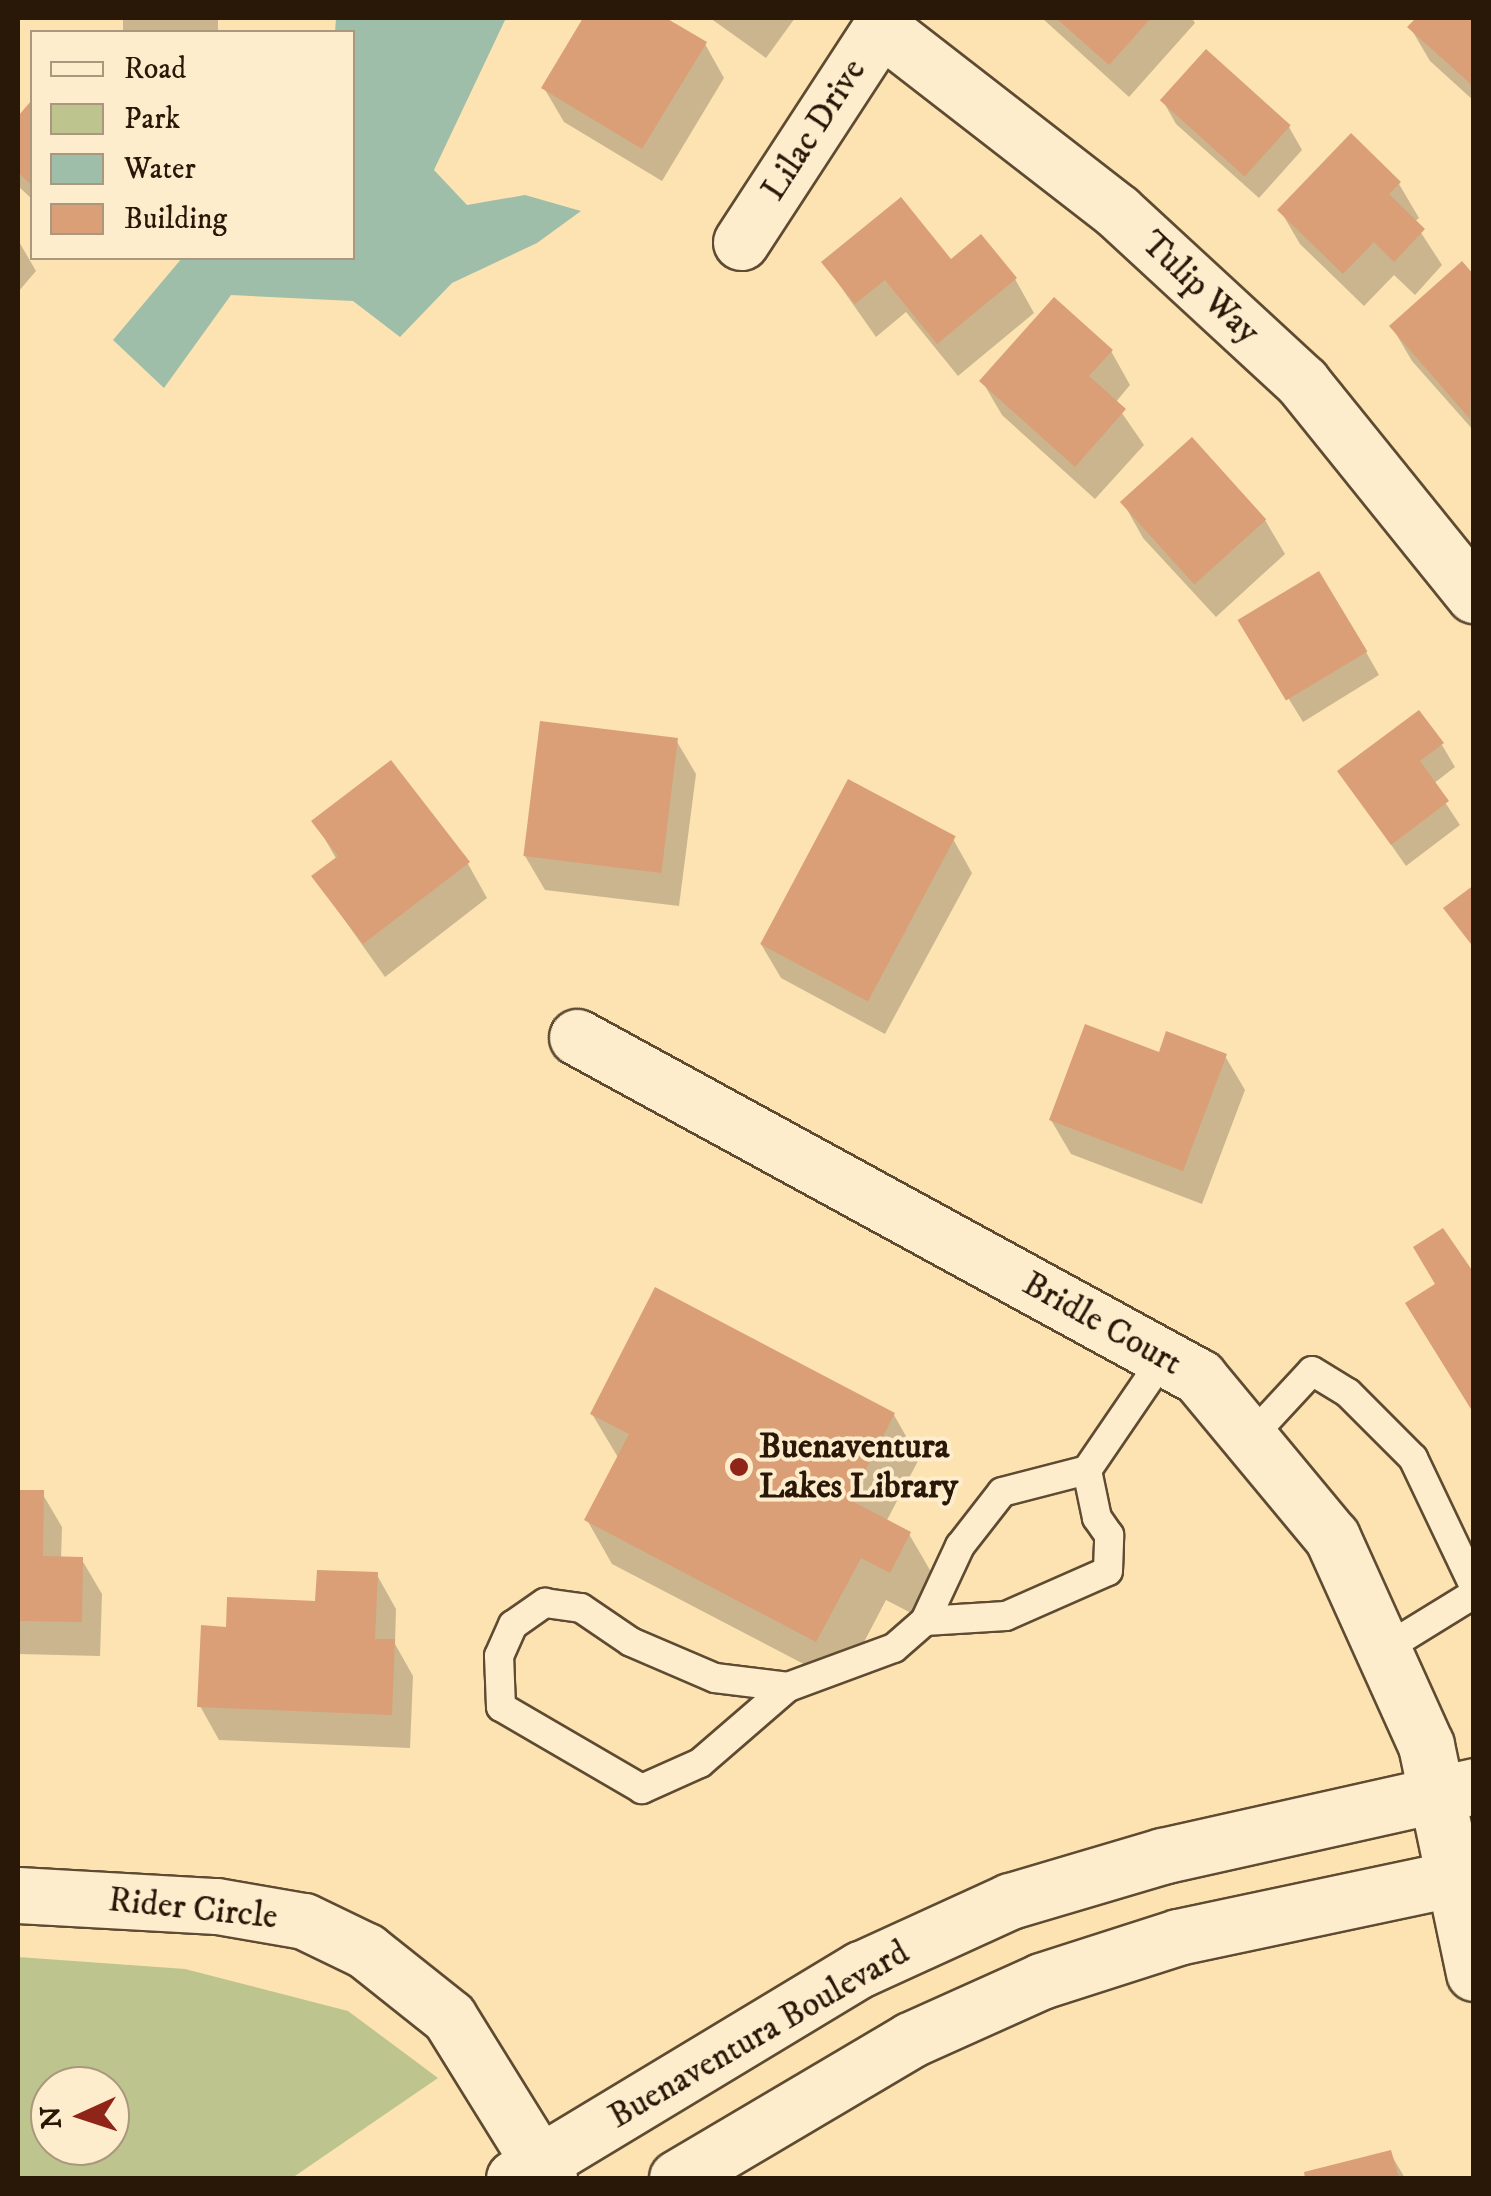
<!DOCTYPE html>
<html>
<head>
<meta charset="utf-8">
<style>
  body { margin:0 }
  #map { position:relative; width:1491px; height:2196px; overflow:hidden; background:#fde3b2; font-family:"IM FELL DW Pica",serif }
  div>[style] { position:absolute }
  .green>* { inset:0; background:#bec48d }
  .water>* { inset:0; background:#9fbeaa }
  .shadow>* { inset:0; background:#0003; transform-origin:0 0 }
  .building>* { inset:0; background:#da9f76; transform-origin:0 0 }
  .roads { filter:drop-shadow(2px 0 #5e4b32) drop-shadow(-2px 0 #5e4b32) drop-shadow(0 2px #5e4b32) drop-shadow(0 -2px #5e4b32) }
  .lane>* { height:28px; margin:-14px; padding:0 14px; transform-origin:14px; border-radius:14px; background:#feedcd }
  .street>* { height:55px; margin:-27.5px; padding:0 27.5px; transform-origin:27.5px; border-radius:27.5px; background:#feedcd }
  .secondary>* { height:55px; margin:-27.5px; padding:0 27.5px; transform-origin:27.5px; border-radius:27.5px; background:#feedcd }
  .dots>* { width:28px; height:28px; translate:-50% -50%; box-sizing:border-box; border:5px solid #feedcd; border-radius:50% }
  span { translate:-50% -50%; white-space:nowrap; text-align:center; line-height:1.15; -webkit-text-stroke:8px #feedcd; paint-order:stroke }
  .street-label { font-size:35px; color:#291808 }
  .poi-label { font-size:35px; color:#291808; font-weight:700 }
  .left { translate:0 -50%; text-align:left }
  .frame { position:absolute; inset:0; border:20px solid #291808; pointer-events:none }
  .legend { position:absolute; left:30px; top:30px; width:325px; height:230px; box-sizing:border-box; background:#feedcd; border:2px solid #a9987e; margin:0; padding:12px 18px; list-style:none; font-size:30px; color:#291808 }
  .legend li { display:flex; align-items:center; gap:20px; height:50px }
  .legend b { width:50px; border:2px solid #a9987e }
  .north { position:absolute; left:30px; top:2066px; width:100px; height:100px; box-sizing:border-box; background:#feedcd; border:2px solid #a9987e; border-radius:50%; rotate:267deg; font-size:28px; font-weight:700; line-height:40px; text-align:center; color:#291808 }
  .north::after { content:''; display:block; margin:auto; width:35px; height:45px; background:#8f2418; clip-path:polygon(50% 0,100% 100%,50% 72%,0 100%) }
</style>
</head>
<body>
<div id="map">
  <div class="green">
    <i style="clip-path:polygon(evenodd,18px 1957px,185px 1969px,348px 2011px,438px 2078px,292px 2178px,18px 2178px,18px 1957px,50px 2086px,110px 2086px,110px 2146px,50px 2146px,50px 2086px)"></i>
  </div>
  <div class="water">
    <i style="clip-path:polygon(336px 18px,506px 18px,434px 170px,467px 205px,525px 195px,581px 211px,537px 243px,452px 283px,400px 337px,353px 301px,231px 295px,164px 388px,113px 340px,182px 258px,352px 258px,352px 32px,335px 32px)"></i>
  </div>
  <div class="shadow">
    <i style="left:123px;top:18px;width:95px;height:13px"></i>
    <i style="clip-path:polygon(586px 18px,661px 18px,705px 44px,724px 78px,662px 181px,564px 122px,544px 88px)"></i>
    <i style="clip-path:polygon(710px 18px,795px 18px,766px 58px)"></i>
    <i style="clip-path:polygon(1042px 18px,1192px 18px,1195px 23px,1129px 97px)"></i>
    <i style="clip-path:polygon(1419px 18px,1474px 18px,1474px 101px,1430px 61px,1410px 27px)"></i>
    <i style="clip-path:polygon(1163px 101px,1289px 127px,1302px 150px,1259px 198px,1176px 124px)"></i>
    <i style="clip-path:polygon(32px 103px,32px 199px,18px 186px,18px 120px)"></i>
    <i style="clip-path:polygon(1399px 184px,1419px 218px,1414px 222px,1442px 265px,1415px 295px,1394px 275px,1364px 306px,1300px 244px,1280px 210px)"></i>
    <i style="clip-path:polygon(18px 240px,36px 271px,18px 292px)"></i>
    <i style="clip-path:polygon(824px 263px,951px 263px,1015px 279px,1034px 313px,958px 376px,906px 312px,876px 337px)"></i>
    <i style="clip-path:polygon(1474px 279px,1474px 431px,1412px 361px,1392px 327px)"></i>
    <i style="clip-path:polygon(1111px 351px,1130px 385px,1115px 403px,1144px 445px,1095px 499px,1002px 415px,982px 381px)"></i>
    <i style="clip-path:polygon(1124px 504px,1265px 520px,1285px 554px,1216px 617px,1143px 538px)"></i>
    <i style="clip-path:polygon(1255px 644px,1366px 652px,1379px 675px,1303px 722px)"></i>
    <i style="clip-path:polygon(676px 740px,696px 774px,679px 906px,545px 890px,525px 856px)"></i>
    <i style="clip-path:polygon(1442px 745px,1455px 767px,1433px 784px,1460px 825px,1406px 866px,1340px 772px)"></i>
    <i style="clip-path:polygon(315px 822px,468px 864px,487px 898px,385px 977px,314px 877px,337px 860px)"></i>
    <i style="clip-path:polygon(953px 839px,972px 873px,885px 1034px,781px 978px,761px 944px)"></i>
    <i style="clip-path:polygon(1160px 1055px,1225px 1056px,1245px 1090px,1202px 1204px,1071px 1154px,1051px 1120px)"></i>
    <i style="clip-path:polygon(592px 1414px,894px 1415px,919px 1459px,886px 1522px,909px 1534px,934px 1577px,915px 1615px,886px 1600px,842px 1684px,612px 1564px,587px 1520px,619px 1459px)"></i>
    <i style="clip-path:polygon(18px 1492px,42px 1493px,62px 1527px,61px 1559px,82px 1560px,102px 1594px,100px 1656px,18px 1654px)"></i>
    <i style="clip-path:polygon(377px 1575px,396px 1609px,395px 1644px,413px 1676px,410px 1748px,219px 1740px,200px 1706px,228px 1629px,318px 1604px)"></i>
    <i style="clip-path:polygon(1390px 2153px,1405px 2178px,1308px 2178px,1307px 2174px)"></i>
  </div>
  <div class="building">
    <i style="clip-path:polygon(583px 18px,666px 18px,707px 42px,642px 149px,541px 88px)"></i>
    <i style="clip-path:polygon(1056px 18px,1151px 18px,1109px 65px)"></i>
    <i style="clip-path:polygon(1416px 18px,1474px 18px,1474px 87px,1407px 27px)"></i>
    <i style="left:1206px;top:49px;width:114px;height:69px;rotate:42deg"></i>
    <i style="clip-path:polygon(32px 100px,32px 186px,18px 172px,18px 116px)"></i>
    <i style="clip-path:polygon(1351px 133px,1401px 182px,1389px 194px,1425px 229px,1394px 262px,1374px 242px,1343px 274px,1277px 210px)"></i>
    <i style="clip-path:polygon(901px 197px,951px 259px,981px 234px,1017px 278px,937px 344px,885px 280px,855px 304px,821px 262px)"></i>
    <i style="clip-path:polygon(1462px 261px,1474px 275px,1470px 419px,1389px 326px)"></i>
    <i style="clip-path:polygon(1054px 297px,1113px 350px,1089px 376px,1126px 409px,1075px 467px,979px 381px)"></i>
    <i style="left:1192px;top:437px;width:111px;height:97px;rotate:48deg"></i>
    <i style="left:1319px;top:571px;width:94px;height:95px;rotate:59deg"></i>
    <i style="clip-path:polygon(1419px 710px,1444px 743px,1420px 761px,1449px 801px,1391px 845px,1337px 771px)"></i>
    <i style="left:540px;top:721px;width:139px;height:136px;rotate:7deg"></i>
    <i style="clip-path:polygon(391px 760px,470px 862px,363px 944px,311px 876px,338px 856px,311px 821px)"></i>
    <i style="left:848px;top:779px;width:122px;height:187px;rotate:28deg"></i>
    <i style="clip-path:polygon(1474px 885px,1474px 948px,1443px 908px)"></i>
    <i style="clip-path:polygon(1085px 1024px,1159px 1052px,1166px 1031px,1227px 1054px,1183px 1171px,1049px 1120px)"></i>
    <i style="clip-path:polygon(1443px 1228px,1474px 1273px,1474px 1414px,1405px 1303px,1435px 1284px,1413px 1247px)"></i>
    <i style="clip-path:polygon(655px 1287px,895px 1413px,850px 1500px,911px 1532px,890px 1573px,861px 1558px,816px 1642px,584px 1520px,629px 1434px,590px 1414px)"></i>
    <i style="clip-path:polygon(18px 1490px,44px 1490px,43px 1556px,83px 1557px,82px 1622px,18px 1621px)"></i>
    <i style="clip-path:polygon(317px 1570px,378px 1572px,375px 1639px,395px 1639px,392px 1715px,197px 1707px,201px 1625px,226px 1627px,227px 1597px,315px 1601px)"></i>
    <i style="clip-path:polygon(1391px 2150px,1399px 2178px,1305px 2178px,1304px 2172px)"></i>
  </div>
  <div class="roads">
    <div class="lane">
      <i style="left:1250px;top:1438px;width:91px;rotate:-47.2deg"></i>
      <i style="left:1312px;top:1371px;width:42px;rotate:31.4deg"></i>
      <i style="left:1348px;top:1393px;width:92px;rotate:45deg"></i>
      <i style="left:1413px;top:1458px;width:142px;rotate:64.5deg"></i>
      <i style="left:925px;top:1621px;width:81px;rotate:-3.5deg"></i>
      <i style="left:1006px;top:1616px;width:111px;rotate:-23.8deg"></i>
      <i style="left:1108px;top:1571px;width:36px;rotate:-88deg"></i>
      <i style="left:1109px;top:1535px;width:21px;rotate:-125deg"></i>
      <i style="left:1097px;top:1518px;width:49px;rotate:-101.8deg"></i>
      <i style="left:1383px;top:1650px;width:107px;rotate:-31.6deg"></i>
      <i style="left:788px;top:1687px;width:116px;rotate:139.2deg"></i>
      <i style="left:700px;top:1763px;width:64px;rotate:155.9deg"></i>
      <i style="left:642px;top:1789px;width:163px;rotate:-149.8deg"></i>
      <i style="left:501px;top:1707px;width:51px;rotate:-92.2deg"></i>
      <i style="left:499px;top:1656px;width:34px;rotate:-66deg"></i>
      <i style="left:513px;top:1625px;width:39px;rotate:-35deg"></i>
      <i style="left:545px;top:1603px;width:36px;rotate:8deg"></i>
      <i style="left:581px;top:1608px;width:60px;rotate:34.2deg"></i>
      <i style="left:631px;top:1642px;width:91px;rotate:23.2deg"></i>
      <i style="left:715px;top:1678px;width:74px;rotate:7deg"></i>
      <i style="left:788px;top:1687px;width:113px;rotate:-20.2deg"></i>
      <i style="left:894px;top:1648px;width:41px;rotate:-41.1deg"></i>
      <i style="left:925px;top:1621px;width:83px;rotate:-65deg"></i>
      <i style="left:960px;top:1546px;width:68px;rotate:-52.1deg"></i>
      <i style="left:1002px;top:1492px;width:88px;rotate:-14.5deg"></i>
      <i style="left:1087px;top:1470px;width:137px;rotate:-55.7deg"></i>
    </div>
    <div class="street">
      <i style="left:881px;top:28px;width:300px;rotate:37.8deg"></i>
      <i style="left:1118px;top:212px;width:251px;rotate:42.7deg"></i>
      <i style="left:1302px;top:382px;width:274px;rotate:51.1deg"></i>
      <i style="left:741px;top:242px;width:267px;rotate:-56.9deg"></i>
      <i style="left:577px;top:1037px;width:709px;rotate:28.66deg"></i>
      <i style="left:1199px;top:1377px;width:208px;rotate:50.3deg"></i>
      <i style="left:1332px;top:1537px;width:228px;rotate:65.7deg"></i>
      <i style="left:1426px;top:1745px;width:233px;rotate:78.1deg"></i>
      <i style="left:18px;top:1895px;width:199px;rotate:3.2deg"></i>
      <i style="left:217px;top:1906px;width:88px;rotate:9.8deg"></i>
      <i style="left:304px;top:1921px;width:69px;rotate:25.8deg"></i>
      <i style="left:366px;top:1951px;width:106px;rotate:38.5deg"></i>
      <i style="left:449px;top:2017px;width:190px;rotate:58.2deg"></i>
    </div>
    <div class="secondary">
      <i style="left:514px;top:2178px;width:405px;rotate:-31.1deg"></i>
      <i style="left:861px;top:1969px;width:164px;rotate:-24.5deg"></i>
      <i style="left:1010px;top:1901px;width:159px;rotate:-16.5deg"></i>
      <i style="left:1162px;top:1856px;width:320px;rotate:-12.6deg"></i>
      <i style="left:677px;top:2178px;width:271px;rotate:-30.6deg"></i>
      <i style="left:910px;top:2040px;width:144px;rotate:-24.2deg"></i>
      <i style="left:1041px;top:1981px;width:144px;rotate:-17.8deg"></i>
      <i style="left:1178px;top:1937px;width:303px;rotate:-12deg"></i>
    </div>
  </div>
  <div class="dots">
    <i style="left:739px;top:1467px;background:#8f2418"></i>
  </div>
  <div class="street-label">
    <span style="left:814px;top:130px;rotate:-57deg">Lilac Drive</span>
    <span style="left:1200px;top:288px;rotate:43deg">Tulip Way</span>
    <span style="left:1102px;top:1324px;rotate:29deg">Bridle Court</span>
    <span style="left:193px;top:1909px;rotate:6deg">Rider Circle</span>
    <span style="left:759px;top:2035px;rotate:-30deg">Buenaventura Boulevard</span>
  </div>
  <div class="poi-label">
    <span class="left" style="left:759px;top:1467px">Buenaventura<br>Lakes Library</span>
  </div>
  <div class="frame"></div>
  <ul class="legend">
  <li><b style="height:12px;background:#feedcd"></b>Road</li>
  <li><b style="height:28px;background:#bec48d"></b>Park</li>
  <li><b style="height:28px;background:#9fbeaa"></b>Water</li>
  <li><b style="height:28px;background:#da9f76"></b>Building</li>
  </ul>
  <div class="north">N</div>
</div>
</body>
</html>
